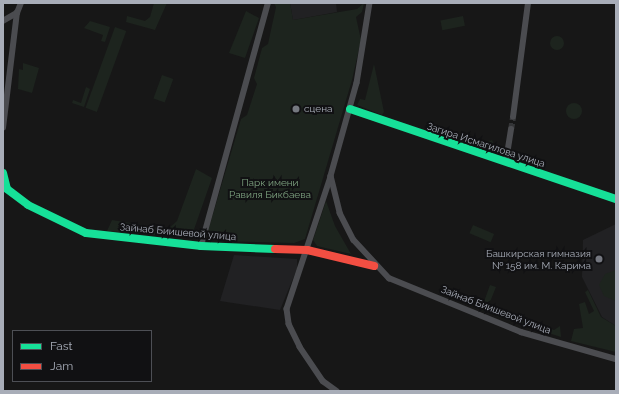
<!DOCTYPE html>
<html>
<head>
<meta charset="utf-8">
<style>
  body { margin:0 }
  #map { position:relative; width:619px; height:394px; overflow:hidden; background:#171717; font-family:Raleway,sans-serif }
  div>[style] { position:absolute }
  .built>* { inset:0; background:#212123 }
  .green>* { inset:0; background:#1d241e; transform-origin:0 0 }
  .round { border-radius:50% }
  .street-tunnel>* { height:5.5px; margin-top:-2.75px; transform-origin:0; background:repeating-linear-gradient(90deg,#343537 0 5.5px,transparent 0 8.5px) }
  .street>* { height:5.5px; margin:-2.75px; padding:0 2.75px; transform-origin:2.75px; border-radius:2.75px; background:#4b4c50 }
  .fast>* { height:8px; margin:-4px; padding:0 4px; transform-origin:4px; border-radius:4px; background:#16e098 }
  .jam>* { height:8px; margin:-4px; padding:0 4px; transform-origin:4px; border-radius:4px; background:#f24e42 }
  .dots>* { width:11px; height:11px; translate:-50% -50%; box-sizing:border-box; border:2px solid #111113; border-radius:50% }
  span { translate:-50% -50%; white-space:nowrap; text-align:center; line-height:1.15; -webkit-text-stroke:4px #111113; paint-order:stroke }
  .poi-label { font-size:10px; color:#a8adb8 }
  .left { translate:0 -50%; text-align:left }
  .right { translate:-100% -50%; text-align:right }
  .street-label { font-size:10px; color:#a8adb8 }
  .park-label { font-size:10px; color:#7fa381 }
  .frame { position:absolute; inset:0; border:4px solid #a8adb8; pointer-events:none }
  .legend { position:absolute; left:12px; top:330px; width:140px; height:52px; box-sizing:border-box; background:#111113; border:1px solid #4d4f55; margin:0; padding:5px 7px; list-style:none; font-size:12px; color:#a8adb8 }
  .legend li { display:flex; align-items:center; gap:8px; height:20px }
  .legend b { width:20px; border:1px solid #4d4f55 }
</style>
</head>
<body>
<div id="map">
  <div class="built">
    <i style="clip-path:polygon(290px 3px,336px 3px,337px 12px,293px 20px)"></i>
    <i style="clip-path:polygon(616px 224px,616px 326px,602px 317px,582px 277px,583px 240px)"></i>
    <i style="clip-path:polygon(234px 255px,297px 259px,297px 269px,280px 310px,220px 301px)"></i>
  </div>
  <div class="green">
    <i style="clip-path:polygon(154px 3px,167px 3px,155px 30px,126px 22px,127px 16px,145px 21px,150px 17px)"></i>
    <i style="clip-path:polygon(274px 3px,290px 3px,293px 20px,357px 9px,364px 3px,362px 12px,356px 17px,361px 40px,352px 80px,305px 239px,294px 243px,216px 241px,208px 236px,208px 231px,241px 119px,247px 115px,257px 84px,254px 78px,262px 48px,268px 44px,276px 7px)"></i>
    <i style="clip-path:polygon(246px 11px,259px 18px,245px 58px,229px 53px)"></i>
    <i style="left:463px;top:16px;width:10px;height:23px;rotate:79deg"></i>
    <i style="clip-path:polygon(90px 21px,110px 27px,105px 42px,101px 41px,103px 35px,84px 28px)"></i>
    <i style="left:115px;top:27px;width:12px;height:86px;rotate:20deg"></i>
    <i class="round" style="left:550px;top:36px;width:14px;height:14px"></i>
    <i style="clip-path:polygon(23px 63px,39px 68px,32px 93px,18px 89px,19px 69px,23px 70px)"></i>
    <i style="clip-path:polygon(374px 64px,384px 112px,382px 115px,357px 105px,360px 99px,365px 100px)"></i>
    <i style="left:162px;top:75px;width:12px;height:25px;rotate:20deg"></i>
    <i style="clip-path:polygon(86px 87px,90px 89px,84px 107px,72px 103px,73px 100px,81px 103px)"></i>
    <i class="round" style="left:566px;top:103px;width:16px;height:16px"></i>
    <i style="clip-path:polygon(450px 133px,484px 144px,492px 140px,497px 151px,491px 154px,447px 140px)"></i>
    <i style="clip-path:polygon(196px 169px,212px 178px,191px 238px,107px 231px,112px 220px,168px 229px,177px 221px)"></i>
    <i style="clip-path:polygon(326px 201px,335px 226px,351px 254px,317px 246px,313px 240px)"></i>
    <i style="left:473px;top:225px;width:23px;height:9px;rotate:23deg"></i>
    <i style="clip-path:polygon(616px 270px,616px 301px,604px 296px,599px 285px,605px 274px)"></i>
    <i style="clip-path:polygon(490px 285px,496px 287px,486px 312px,481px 310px)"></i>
    <i style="clip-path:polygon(588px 290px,601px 317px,616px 326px,616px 352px,571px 341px,574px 329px,583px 328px,579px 304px,585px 302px,589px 314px,594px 311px,585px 292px)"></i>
    <i style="clip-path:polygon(497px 312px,554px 330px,560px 326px,561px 337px,496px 316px)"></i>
  </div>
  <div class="street-tunnel">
    <i style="left:511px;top:129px;width:12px;rotate:-81deg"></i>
  </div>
  <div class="street">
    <i style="left:370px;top:3px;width:81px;rotate:99.2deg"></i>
    <i style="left:357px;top:83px;width:97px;rotate:105.6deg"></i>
    <i style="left:331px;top:176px;width:38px;rotate:76deg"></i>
    <i style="left:340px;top:213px;width:30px;rotate:63deg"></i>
    <i style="left:354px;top:240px;width:52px;rotate:47.4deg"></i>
    <i style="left:389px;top:278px;width:143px;rotate:22.2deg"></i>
    <i style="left:521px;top:332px;width:99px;rotate:15.9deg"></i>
    <i style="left:3px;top:21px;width:16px;rotate:-30deg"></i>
    <i style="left:17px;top:13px;width:11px;rotate:-68deg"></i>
    <i style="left:513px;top:117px;width:115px;rotate:-82.5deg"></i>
    <i style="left:3px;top:128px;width:116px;rotate:-83.1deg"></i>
    <i style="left:506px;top:161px;width:32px;rotate:-81deg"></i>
    <i style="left:331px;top:177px;width:139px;rotate:108.4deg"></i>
    <i style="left:287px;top:309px;width:15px;rotate:82deg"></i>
    <i style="left:289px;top:324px;width:25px;rotate:64deg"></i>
    <i style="left:300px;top:347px;width:41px;rotate:55.9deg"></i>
    <i style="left:323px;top:381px;width:17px;rotate:36deg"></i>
    <i style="left:201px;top:246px;width:252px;rotate:-74.6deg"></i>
  </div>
  <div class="fast">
    <i style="left:350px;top:109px;width:281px;rotate:18.7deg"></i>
    <i style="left:3px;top:173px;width:16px;rotate:76deg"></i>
    <i style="left:7px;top:189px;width:26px;rotate:37deg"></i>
    <i style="left:28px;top:205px;width:64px;rotate:25.8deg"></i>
    <i style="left:86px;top:233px;width:116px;rotate:6.4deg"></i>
    <i style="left:201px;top:246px;width:74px;rotate:2.3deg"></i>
  </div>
  <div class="jam">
    <i style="left:275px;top:249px;width:32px;rotate:2deg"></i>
    <i style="left:307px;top:250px;width:69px;rotate:13.4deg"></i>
  </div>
  <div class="dots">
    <i style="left:296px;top:109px;background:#757880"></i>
    <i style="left:599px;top:259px;background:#757880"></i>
  </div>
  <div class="poi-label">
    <span class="left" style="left:304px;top:109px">сцена</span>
    <span class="right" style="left:591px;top:259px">Башкирская гимназия<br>№ 158 им. М. Карима</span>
  </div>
  <div class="street-label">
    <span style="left:486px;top:145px;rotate:18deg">Загира Исмагилова улица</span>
    <span style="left:178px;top:232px;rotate:5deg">Зайнаб Биишевой улица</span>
    <span style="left:496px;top:310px;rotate:21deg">Зайнаб Биишевой улица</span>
  </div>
  <div class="park-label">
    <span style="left:270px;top:188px">Парк имени<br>Равиля Бикбаева</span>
  </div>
  <div class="frame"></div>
  <ul class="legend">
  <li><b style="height:5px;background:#16e098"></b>Fast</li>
  <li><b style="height:5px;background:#f24e42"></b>Jam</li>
  </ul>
</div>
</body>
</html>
